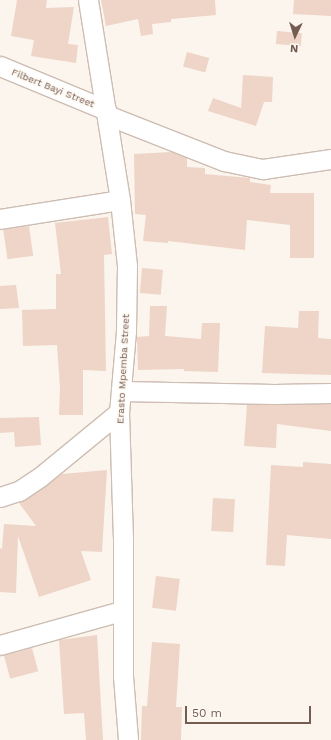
<!DOCTYPE html>
<html>
<head>
<meta charset="utf-8">
<style>
  body { margin:0 }
  #map { position:relative; width:331px; height:740px; overflow:hidden; background:#fbf5ed; font-family:"Work Sans",sans-serif }
  div>[style] { position:absolute }
  .building>* { inset:0; background:#eed5c7; transform-origin:0 0 }
  .roads { filter:drop-shadow(1px 0 #cdbdb3) drop-shadow(-1px 0 #cdbdb3) drop-shadow(0 1px #cdbdb3) drop-shadow(0 -1px #cdbdb3) }
  .street>* { height:19px; margin:-9.5px; padding:0 9.5px; transform-origin:9.5px; border-radius:9.5px; background:#fff }
  span { translate:-50% -50%; white-space:nowrap; text-align:center; line-height:1.15; -webkit-text-stroke:3px #fef9f3; paint-order:stroke }
  .street-label { font-size:10px; color:#755c51 }
  .north { position:absolute; left:275px; top:16px; width:40px; height:40px; -webkit-text-stroke:3px #fef9f3; paint-order:stroke; rotate:184deg; font-size:11px; font-weight:700; line-height:16px; text-align:center; color:#755c51 }
  .north::after { content:''; display:block; margin:auto; width:14px; height:18px; background:#755c51; clip-path:polygon(50% 0,100% 100%,50% 72%,0 100%) }
  .scale { position:absolute; left:185px; top:706px; width:126px; height:18px; box-sizing:border-box; border:2px solid #755c51; border-top:0; padding-left:5px; font-size:12px; line-height:14px; white-space:nowrap; color:#755c51; -webkit-text-stroke:3px #fef9f3; paint-order:stroke }
</style>
</head>
<body>
<div id="map">
  <div class="building">
    <i style="clip-path:polygon(17px 0,47px 0,46px 8px,74px 7px,68px 44px,78px 45px,76px 63px,31px 56px,34px 40px,11px 36px)"></i>
    <i style="clip-path:polygon(101px 0,215px 0,216px 15px,171px 19px,171px 22px,152px 24px,153px 34px,141px 36px,138px 19px,106px 26px)"></i>
    <i style="clip-path:polygon(294px 0,331px 0,331px 16px,293px 14px)"></i>
    <i style="left:277px;top:31px;width:25px;height:13px;rotate:5deg"></i>
    <i style="left:187px;top:52px;width:23px;height:15px;rotate:15deg"></i>
    <i style="clip-path:polygon(243px 75px,273px 77px,272px 102px,264px 102px,256px 126px,208px 111px,213px 98px,241px 108px)"></i>
    <i style="clip-path:polygon(171px 152px,187px 158px,187px 167px,205px 168px,205px 174px,250px 178px,250px 182px,271px 185px,270px 193px,314px 193px,314px 258px,290px 258px,290px 225px,247px 220px,245px 250px,168px 241px,168px 243px,143px 241px,146px 215px,135px 214px,134px 154px)"></i>
    <i style="clip-path:polygon(108px 217px,112px 254px,104px 255px,106px 371px,83px 370px,83px 415px,59px 415px,60px 388px,57px 345px,23px 346px,22px 310px,56px 309px,56px 274px,61px 274px,55px 223px)"></i>
    <i style="left:29px;top:226px;width:30px;height:26px;rotate:82deg"></i>
    <i style="left:142px;top:268px;width:21px;height:25px;rotate:5deg"></i>
    <i style="clip-path:polygon(16px 285px,19px 308px,0 309px,0 286px)"></i>
    <i style="clip-path:polygon(150px 306px,167px 306px,165px 336px,201px 339px,202px 323px,220px 323px,218px 372px,184px 371px,184px 369px,138px 370px,137px 337px,149px 336px)"></i>
    <i style="clip-path:polygon(299px 311px,319px 311px,318px 338px,331px 339px,331px 375px,262px 373px,265px 326px,298px 328px)"></i>
    <i style="clip-path:polygon(247px 404px,331px 404px,331px 431px,277px 424px,276px 448px,244px 446px)"></i>
    <i style="clip-path:polygon(39px 417px,41px 445px,15px 447px,14px 432px,0 433px,0 418px)"></i>
    <i style="clip-path:polygon(303px 462px,331px 464px,331px 539px,287px 535px,285px 566px,266px 565px,271px 465px,303px 467px)"></i>
    <i style="clip-path:polygon(107px 470px,102px 552px,81px 551px,91px 580px,39px 597px,18px 536px,16px 593px,0 592px,0 548px,2px 549px,4px 524px,36px 526px,19px 503px,62px 474px)"></i>
    <i style="left:213px;top:498px;width:22px;height:33px;rotate:3deg"></i>
    <i style="left:156px;top:576px;width:24px;height:32px;rotate:7deg"></i>
    <i style="clip-path:polygon(97px 635px,103px 740px,86px 740px,84px 713px,64px 714px,59px 640px)"></i>
    <i style="clip-path:polygon(152px 642px,180px 644px,176px 707px,182px 707px,181px 740px,141px 740px,142px 706px,147px 706px)"></i>
    <i style="left:32px;top:648px;width:24px;height:29px;rotate:75deg"></i>
  </div>
  <div class="roads">
    <div class="street">
      <i style="left:88px;top:0;width:203px;rotate:80.9deg"></i>
      <i style="left:120px;top:200px;width:66px;rotate:83.9deg"></i>
      <i style="left:127px;top:266px;width:65px;rotate:90.9deg"></i>
      <i style="left:126px;top:331px;width:81px;rotate:94.9deg"></i>
      <i style="left:119px;top:412px;width:125px;rotate:88.2deg"></i>
      <i style="left:123px;top:537px;width:139px;rotate:90deg"></i>
      <i style="left:123px;top:676px;width:64px;rotate:85.5deg"></i>
      <i style="left:0;top:66px;width:115px;rotate:22.5deg"></i>
      <i style="left:107px;top:115px;width:126px;rotate:21.5deg"></i>
      <i style="left:224px;top:161px;width:40px;rotate:12deg"></i>
      <i style="left:263px;top:169px;width:69px;rotate:-8.4deg"></i>
      <i style="left:0;top:219px;width:121px;rotate:-9deg"></i>
      <i style="left:121px;top:391px;width:153px;rotate:1.1deg"></i>
      <i style="left:274px;top:394px;width:57px;rotate:-1deg"></i>
      <i style="left:0;top:497px;width:20px;rotate:-18deg"></i>
      <i style="left:19px;top:491px;width:25px;rotate:-34deg"></i>
      <i style="left:40px;top:477px;width:102px;rotate:-39.4deg"></i>
      <i style="left:0;top:645px;width:126px;rotate:-15.7deg"></i>
    </div>
  </div>
  <div class="street-label">
    <span style="left:53px;top:88px;rotate:22deg">Filbert Bayi Street</span>
    <span style="left:123px;top:369px;rotate:-87deg">Erasto Mpemba Street</span>
  </div>
  <div class="north">N</div>
  <div class="scale">50 m</div>
</div>
</body>
</html>
